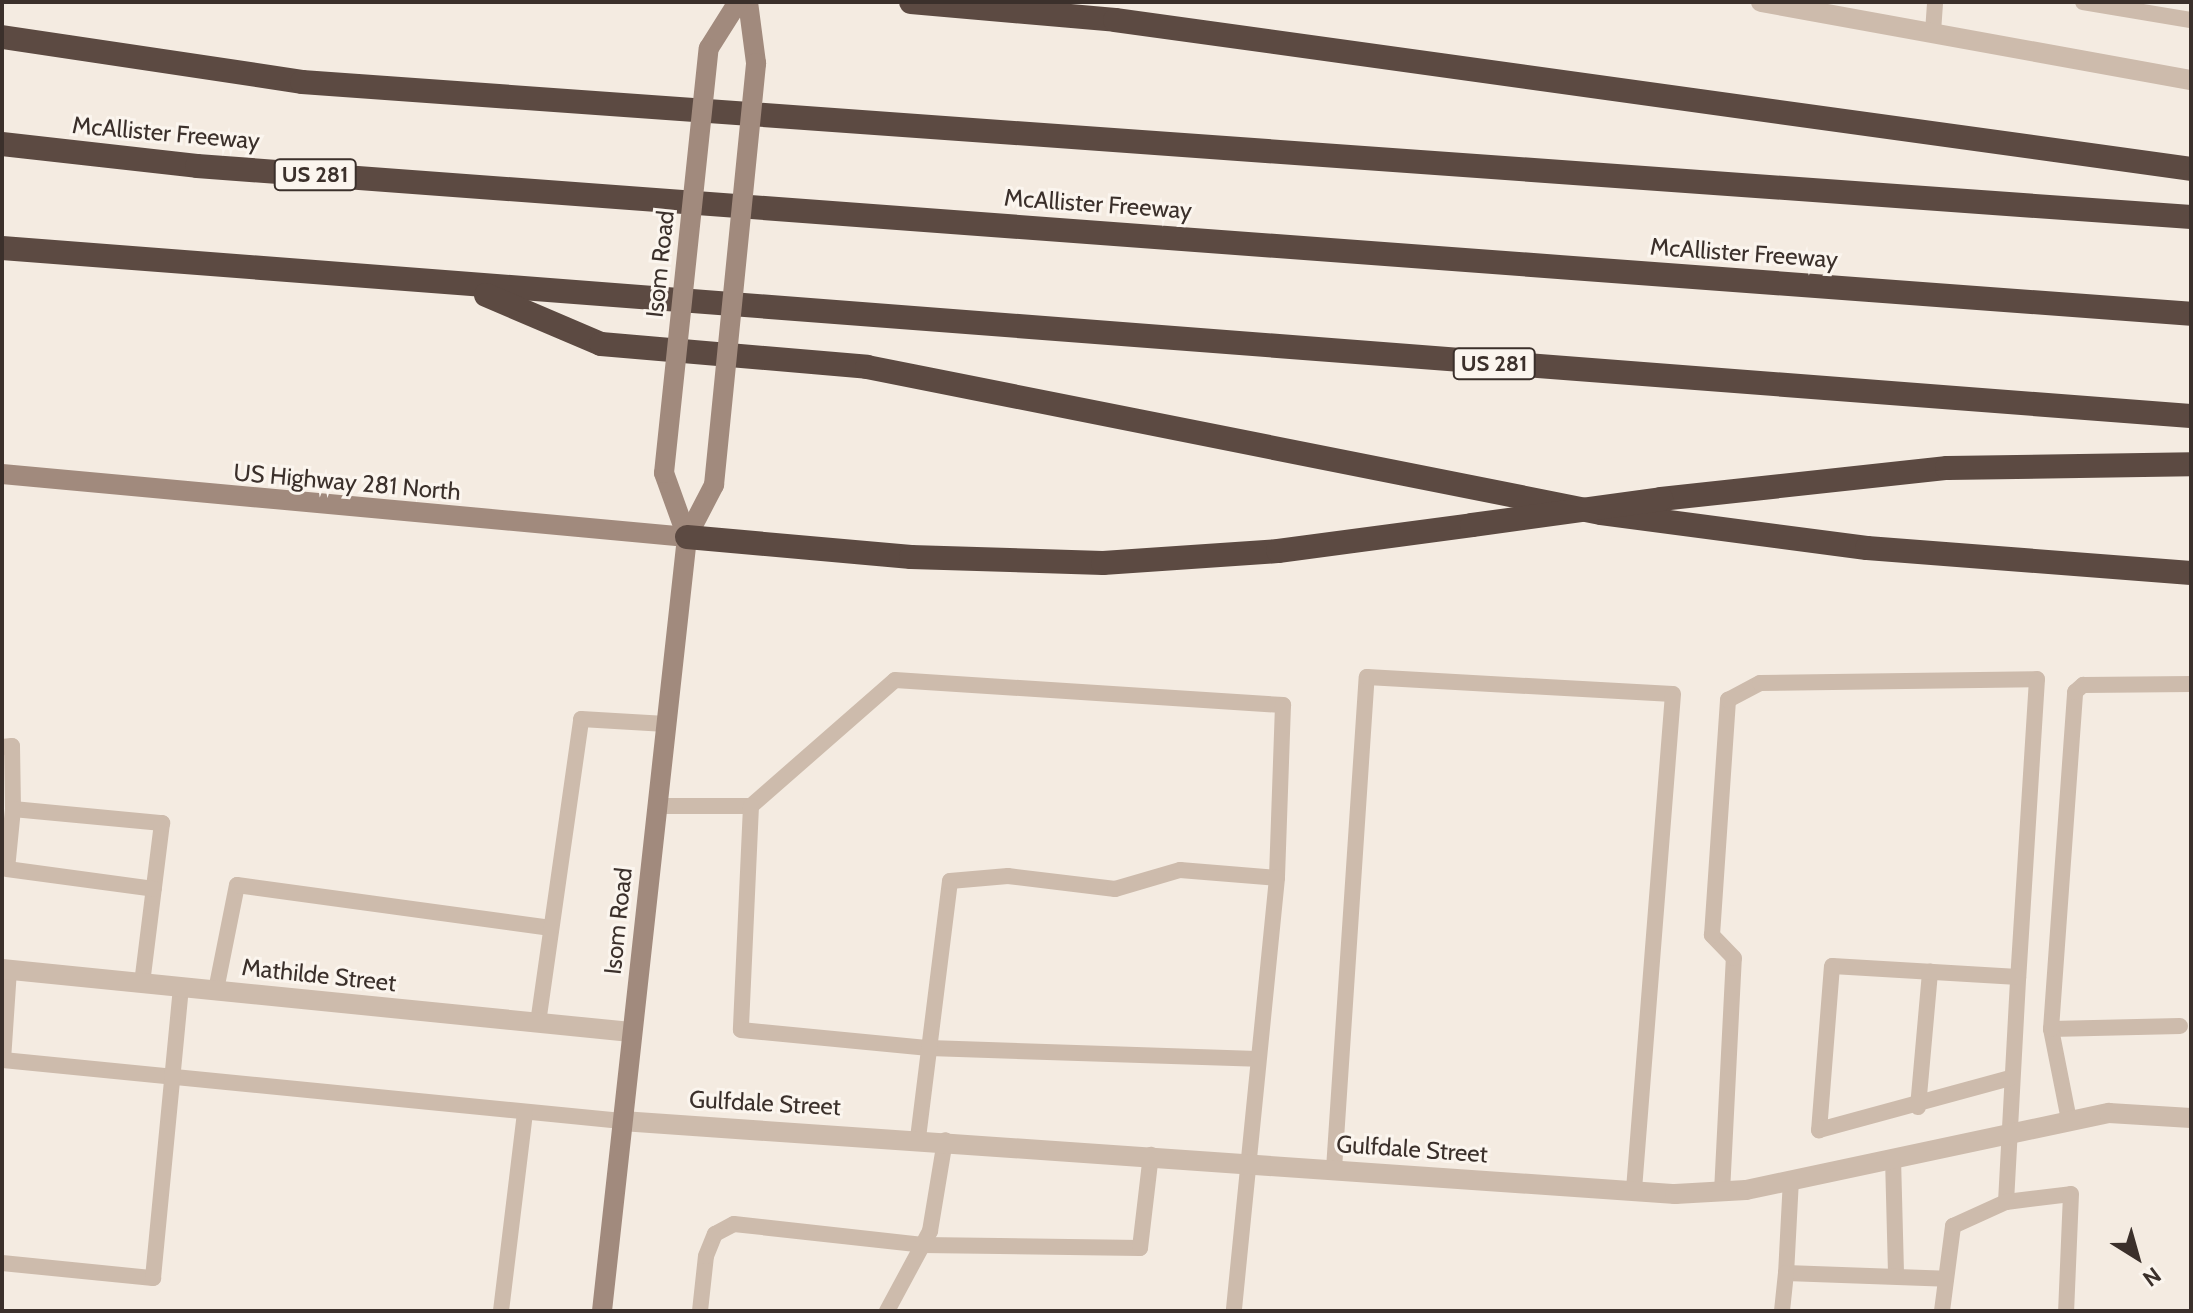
<!DOCTYPE html>
<html>
<head>
<meta charset="utf-8">
<style>
  body { margin:0 }
  #map { position:relative; width:2193px; height:1313px; overflow:hidden; background:#f4ebe1; font-family:Cabin,sans-serif }
  div>[style] { position:absolute }
  .lane>* { height:16px; margin:-8px; padding:0 8px; transform-origin:8px; border-radius:8px; background:#cdbbac }
  .street>* { height:20px; margin:-10px; padding:0 10px; transform-origin:10px; border-radius:10px; background:#cdbbac }
  .secondary>* { height:20px; margin:-10px; padding:0 10px; transform-origin:10px; border-radius:10px; background:#a18a7d }
  .highway>* { height:24px; margin:-12px; padding:0 12px; transform-origin:12px; border-radius:12px; background:#5c4a42 }
  .secondary-bridge>* { height:20px; margin:-10px; padding:0 10px; transform-origin:10px; border-radius:10px; background:#a18a7d }
  .highway-bridge>* { height:24px; margin:-12px; padding:0 12px; transform-origin:12px; border-radius:12px; background:#5c4a42 }
  span { translate:-50% -50%; white-space:nowrap; text-align:center; line-height:1.15; -webkit-text-stroke:6px #fbf5ee; paint-order:stroke }
  .shield-label span { padding:2px 6px; background:#fbf5ee; border:2px solid; border-radius:6px; -webkit-text-stroke-width:0 }
  .shield-label { font-size:22px; color:#3b302b; font-weight:700 }
  .street-label { font-size:24px; color:#3b302b }
  .frame { position:absolute; inset:0; border:4px solid #3b302b; pointer-events:none }
  .north { position:absolute; left:2097px; top:1217px; width:80px; height:80px; -webkit-text-stroke:6px #fbf5ee; paint-order:stroke; rotate:143deg; font-size:22px; font-weight:700; line-height:32px; text-align:center; color:#3b302b }
  .north::after { content:''; display:block; margin:auto; width:28px; height:36px; background:#3b302b; clip-path:polygon(50% 0,100% 100%,50% 72%,0 100%) }
</style>
</head>
<body>
<div id="map">
  <div class="lane">
    <i style="left:2083px;top:2px;width:109px;rotate:9.5deg"></i>
    <i style="left:1933px;top:32px;width:30px;rotate:-86deg"></i>
    <i style="left:2px;top:747px;width:10px;rotate:-6deg"></i>
    <i style="left:12px;top:746px;width:63px;rotate:89.1deg"></i>
    <i style="left:13px;top:809px;width:150px;rotate:5.4deg"></i>
    <i style="left:162px;top:823px;width:161px;rotate:97.1deg"></i>
    <i style="left:657px;top:806px;width:94px"></i>
    <i style="left:751px;top:806px;width:191px;rotate:-41.2deg"></i>
    <i style="left:895px;top:680px;width:389px;rotate:3.7deg"></i>
    <i style="left:1283px;top:705px;width:173px;rotate:92deg"></i>
    <i style="left:751px;top:806px;width:224px;rotate:92.6deg"></i>
    <i style="left:741px;top:1030px;width:189px;rotate:5.5deg"></i>
    <i style="left:929px;top:1048px;width:328px;rotate:1.9deg"></i>
    <i style="left:13px;top:809px;width:60px;rotate:95.7deg"></i>
    <i style="left:7px;top:869px;width:148px;rotate:7.7deg"></i>
    <i style="left:9px;top:970px;width:90px;rotate:93.8deg"></i>
    <i style="left:3px;top:1060px;width:622px;rotate:5.63deg"></i>
    <i style="left:216px;top:990px;width:107px;rotate:-78.7deg"></i>
    <i style="left:237px;top:885px;width:317px;rotate:7.8deg"></i>
    <i style="left:538px;top:1023px;width:307px;rotate:-81.9deg"></i>
    <i style="left:581px;top:719px;width:85px;rotate:3.4deg"></i>
    <i style="left:2051px;top:1029px;width:129px;rotate:-1.3deg"></i>
    <i style="left:1918px;top:1107px;width:136px;rotate:-84.9deg"></i>
    <i style="left:2069px;top:1120px;width:93px;rotate:-101.2deg"></i>
    <i style="left:2051px;top:1029px;width:338px;rotate:-85.9deg"></i>
    <i style="left:2075px;top:692px;width:11px;rotate:-41deg"></i>
    <i style="left:2083px;top:685px;width:108px;rotate:-0.5deg"></i>
    <i style="left:918px;top:1138px;width:259px;rotate:-82.9deg"></i>
    <i style="left:950px;top:881px;width:58px;rotate:-4.9deg"></i>
    <i style="left:1008px;top:876px;width:108px;rotate:6.9deg"></i>
    <i style="left:1115px;top:889px;width:68px;rotate:-16.3deg"></i>
    <i style="left:1180px;top:870px;width:97px;rotate:4.7deg"></i>
    <i style="left:1277px;top:878px;width:435px;rotate:95.7deg"></i>
    <i style="left:1893px;top:1158px;width:117px;rotate:88.5deg"></i>
    <i style="left:1334px;top:1169px;width:493px;rotate:-86.2deg"></i>
    <i style="left:1367px;top:677px;width:306px;rotate:3.2deg"></i>
    <i style="left:1673px;top:694px;width:499px;rotate:94.5deg"></i>
    <i style="left:1791px;top:1179px;width:94px;rotate:93deg"></i>
    <i style="left:1786px;top:1273px;width:160px;rotate:2.1deg"></i>
    <i style="left:1722px;top:1192px;width:234px;rotate:-87.1deg"></i>
    <i style="left:1734px;top:958px;width:32px;rotate:-134deg"></i>
    <i style="left:1712px;top:935px;width:236px;rotate:-86.1deg"></i>
    <i style="left:1728px;top:700px;width:36px;rotate:-28deg"></i>
    <i style="left:1760px;top:683px;width:277px;rotate:-0.8deg"></i>
    <i style="left:2037px;top:679px;width:299px;rotate:93.6deg"></i>
    <i style="left:2006px;top:1202px;width:225px;rotate:-86.9deg"></i>
    <i style="left:2018px;top:977px;width:186px;rotate:-176.6deg"></i>
    <i style="left:1832px;top:966px;width:165px;rotate:94.5deg"></i>
    <i style="left:1819px;top:1130px;width:199px;rotate:-15.2deg"></i>
    <i style="left:2px;top:1263px;width:152px;rotate:5.7deg"></i>
    <i style="left:153px;top:1278px;width:293px;rotate:-84.5deg"></i>
    <i style="left:501px;top:1311px;width:200px;rotate:-83.1deg"></i>
    <i style="left:700px;top:1311px;width:55px;rotate:-83.8deg"></i>
    <i style="left:706px;top:1256px;width:24px;rotate:-68deg"></i>
    <i style="left:715px;top:1234px;width:21px;rotate:-28deg"></i>
    <i style="left:734px;top:1224px;width:190px;rotate:6.3deg"></i>
    <i style="left:923px;top:1245px;width:217px;rotate:0.8deg"></i>
    <i style="left:1140px;top:1248px;width:94px;rotate:-83.3deg"></i>
    <i style="left:887px;top:1311px;width:91px;rotate:-61.7deg"></i>
    <i style="left:930px;top:1231px;width:92px;rotate:-80.6deg"></i>
    <i style="left:1782px;top:1311px;width:38px;rotate:-84deg"></i>
    <i style="left:1942px;top:1311px;width:86px;rotate:-82.6deg"></i>
    <i style="left:1953px;top:1226px;width:58px;rotate:-24.4deg"></i>
    <i style="left:2006px;top:1202px;width:65px;rotate:-7deg"></i>
    <i style="left:2071px;top:1194px;width:117px;rotate:92.4deg"></i>
  </div>
  <div class="street">
    <i style="left:1761px;top:2px;width:437px;rotate:10.3deg"></i>
    <i style="left:2px;top:969px;width:632px;rotate:5.72deg"></i>
    <i style="left:622px;top:1121px;width:1056px;rotate:3.97deg"></i>
    <i style="left:1675px;top:1194px;width:71px;rotate:-3.2deg"></i>
    <i style="left:1746px;top:1190px;width:371px;rotate:-12deg"></i>
    <i style="left:2109px;top:1113px;width:82px;rotate:3.5deg"></i>
  </div>
  <div class="secondary">
    <i style="left:748px;top:2px;width:62px;rotate:82.5deg"></i>
    <i style="left:709px;top:48px;width:54px;rotate:-57.8deg"></i>
    <i style="left:664px;top:473px;width:68px;rotate:70.2deg"></i>
    <i style="left:2px;top:474px;width:688px;rotate:5.25deg"></i>
    <i style="left:602px;top:1311px;width:779px;rotate:-83.73deg"></i>
    <i style="left:687px;top:537px;width:59px;rotate:-62.6deg"></i>
  </div>
  <div class="highway">
    <i style="left:911px;top:2px;width:205px;rotate:5deg"></i>
    <i style="left:1115px;top:20px;width:1086px;rotate:7.88deg"></i>
    <i style="left:2px;top:37px;width:303px;rotate:8.5deg"></i>
    <i style="left:302px;top:82px;width:1894px;rotate:4.09deg"></i>
    <i style="left:2px;top:144px;width:196px;rotate:6.4deg"></i>
    <i style="left:197px;top:166px;width:1999px;rotate:4.24deg"></i>
    <i style="left:2px;top:248px;width:2195px;rotate:4.39deg"></i>
    <i style="left:486px;top:295px;width:125px;rotate:23.1deg"></i>
    <i style="left:601px;top:344px;width:267px;rotate:4.9deg"></i>
    <i style="left:867px;top:367px;width:748px;rotate:11.25deg"></i>
    <i style="left:1601px;top:513px;width:268px;rotate:7.5deg"></i>
    <i style="left:1867px;top:548px;width:325px;rotate:4.4deg"></i>
    <i style="left:1661px;top:499px;width:288px;rotate:-6.2deg"></i>
    <i style="left:1947px;top:468px;width:244px;rotate:-0.9deg"></i>
    <i style="left:687px;top:537px;width:225px;rotate:5.1deg"></i>
    <i style="left:911px;top:557px;width:192px;rotate:1.8deg"></i>
    <i style="left:1103px;top:563px;width:175px;rotate:-3.9deg"></i>
    <i style="left:1278px;top:551px;width:196px;rotate:-7.6deg"></i>
  </div>
  <div class="secondary-bridge">
    <i style="left:664px;top:473px;width:427px;rotate:-84deg"></i>
    <i style="left:714px;top:485px;width:424px;rotate:-84.3deg"></i>
  </div>
  <div class="highway-bridge">
    <i style="left:1472px;top:525px;width:191px;rotate:-7.8deg"></i>
  </div>
  <div class="shield-label">
    <span style="left:315px;top:175px">US 281</span>
    <span style="left:1494px;top:364px">US 281</span>
  </div>
  <div class="street-label">
    <span style="left:166px;top:133px;rotate:5deg">McAllister Freeway</span>
    <span style="left:1098px;top:204px;rotate:4deg">McAllister Freeway</span>
    <span style="left:1744px;top:253px;rotate:4deg">McAllister Freeway</span>
    <span style="left:660px;top:264px;rotate:-84deg">Isom Road</span>
    <span style="left:347px;top:482px;rotate:5deg">US Highway 281 North</span>
    <span style="left:618px;top:921px;rotate:-84deg">Isom Road</span>
    <span style="left:319px;top:975px;rotate:6deg">Mathilde Street</span>
    <span style="left:765px;top:1103px;rotate:3deg">Gulfdale Street</span>
    <span style="left:1412px;top:1149px;rotate:4deg">Gulfdale Street</span>
  </div>
  <div class="frame"></div>
  <div class="north">N</div>
</div>
</body>
</html>
